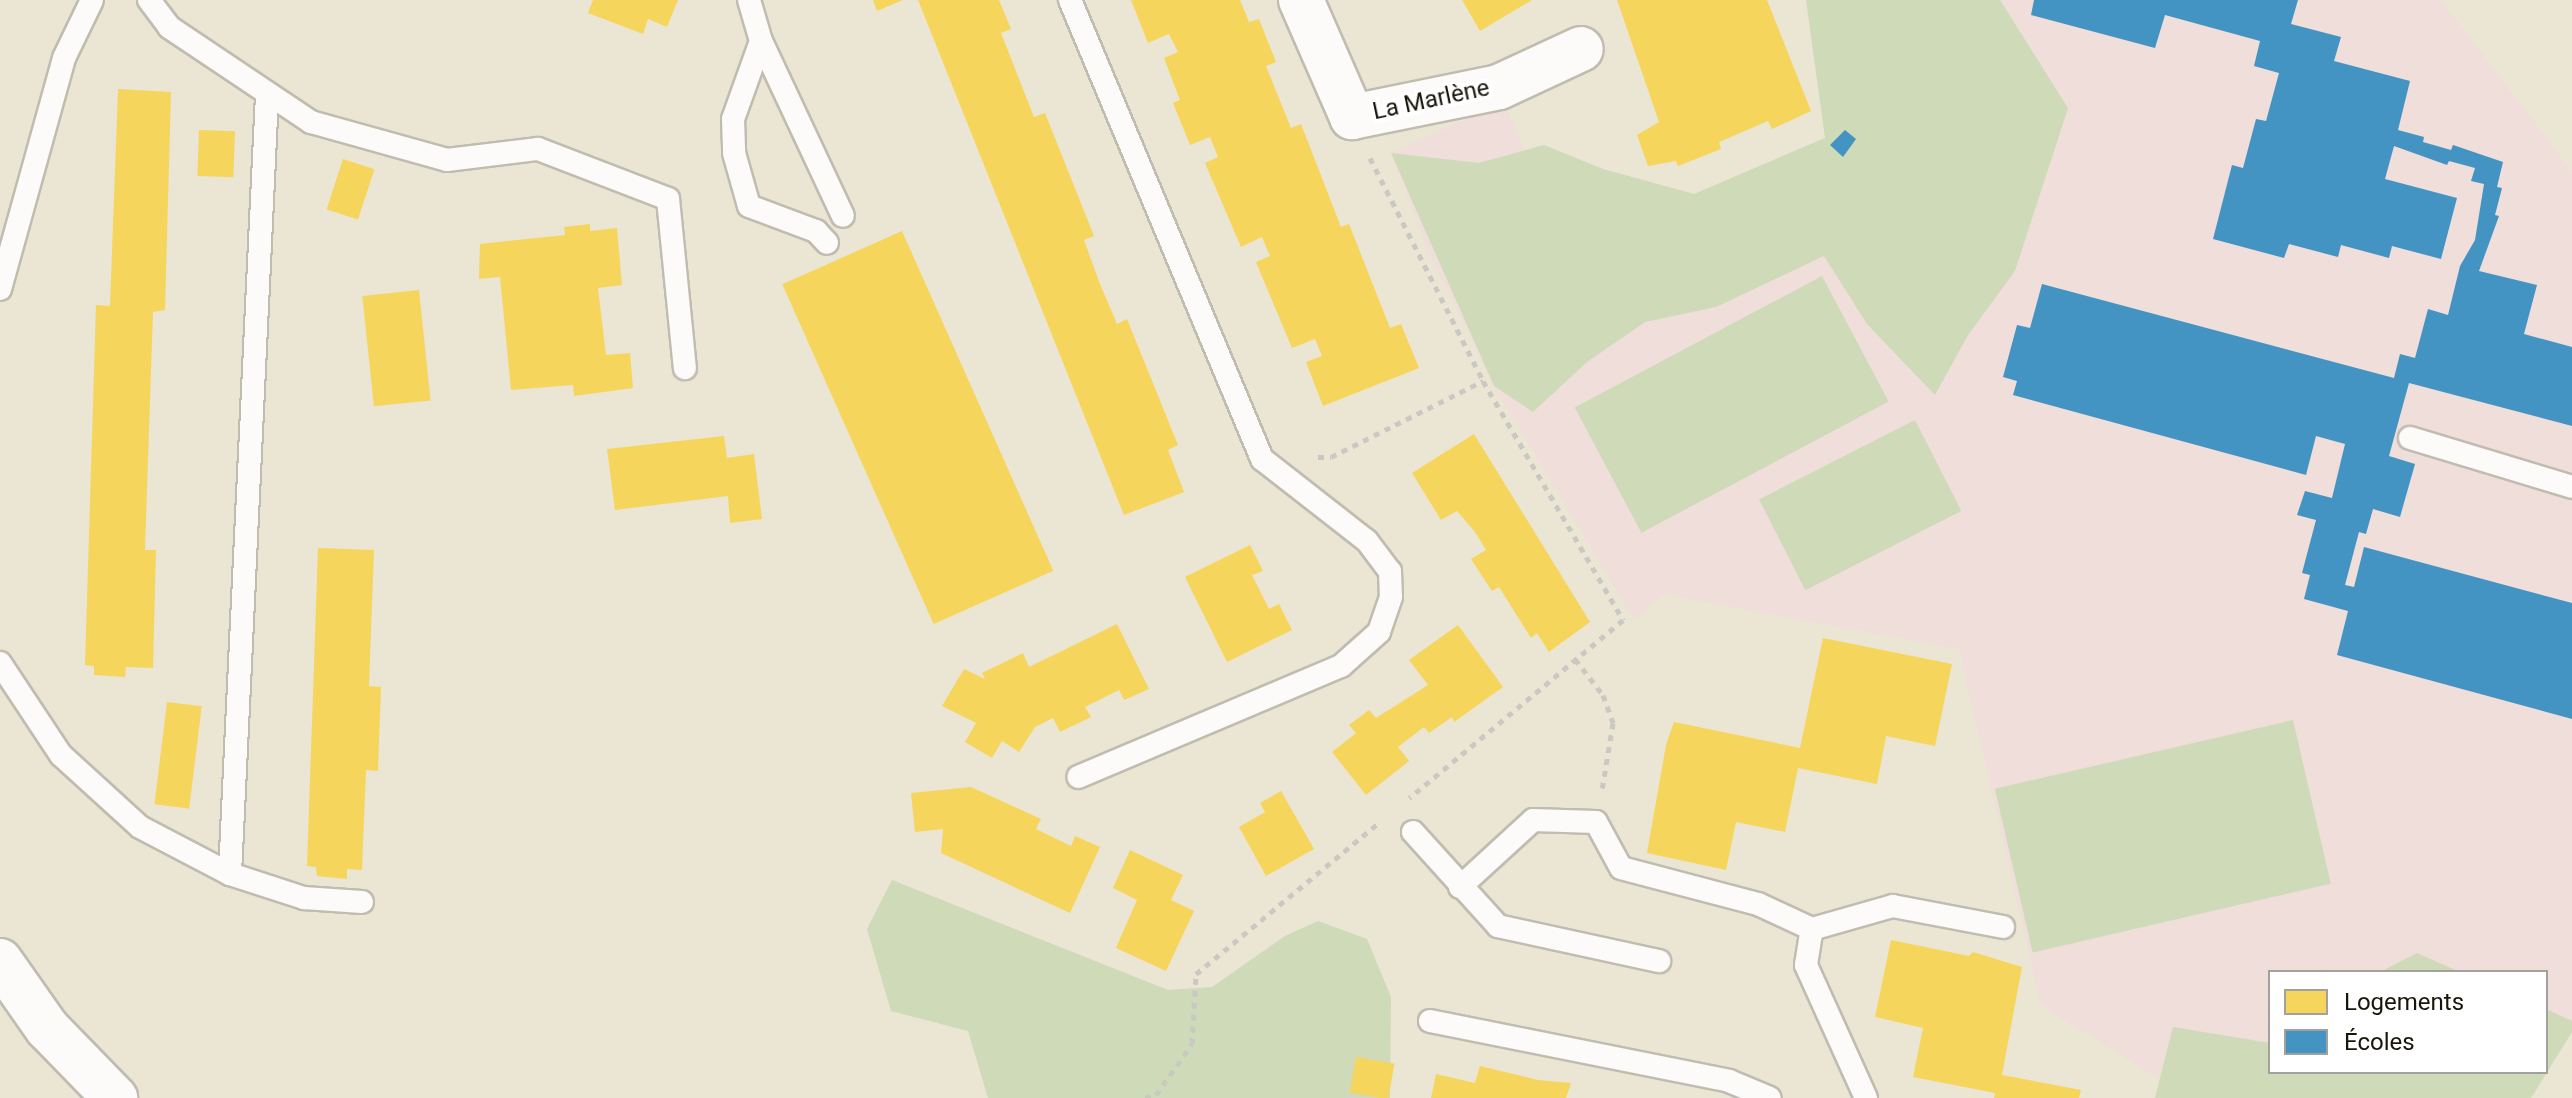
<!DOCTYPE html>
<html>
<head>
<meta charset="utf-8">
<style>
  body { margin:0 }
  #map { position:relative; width:2572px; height:1098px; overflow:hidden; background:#ebe5d4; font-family:Roboto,sans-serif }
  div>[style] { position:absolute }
  .education>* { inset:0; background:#efdeda }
  .green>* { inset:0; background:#cedab8; transform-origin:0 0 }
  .homes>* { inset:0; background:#f6d55c; transform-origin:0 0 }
  .schools>* { inset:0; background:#4393c3 }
  .path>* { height:5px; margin-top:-2.5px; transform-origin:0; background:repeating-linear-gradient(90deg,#cac8c2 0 6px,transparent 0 12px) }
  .roads { filter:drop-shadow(2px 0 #c0bcaf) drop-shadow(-2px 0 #c0bcaf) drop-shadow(0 2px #c0bcaf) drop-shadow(0 -2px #c0bcaf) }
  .lane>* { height:22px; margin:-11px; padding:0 11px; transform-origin:11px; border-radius:11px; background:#fcfbf9 }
  .street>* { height:44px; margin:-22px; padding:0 22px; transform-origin:22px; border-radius:22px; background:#fcfbf9 }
  .secondary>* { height:44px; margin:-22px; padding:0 22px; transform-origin:22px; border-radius:22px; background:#fcfbf9 }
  span { translate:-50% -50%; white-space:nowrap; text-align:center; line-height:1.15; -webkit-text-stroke:8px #fff; paint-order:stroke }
  .street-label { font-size:24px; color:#19150b }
  .legend { position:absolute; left:2268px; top:970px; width:280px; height:104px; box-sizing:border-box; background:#fff; border:2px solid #a3a19d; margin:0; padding:10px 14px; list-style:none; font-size:24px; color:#19150b }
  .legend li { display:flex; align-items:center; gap:16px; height:40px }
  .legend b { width:40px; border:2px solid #a3a19d }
</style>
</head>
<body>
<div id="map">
  <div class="education">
    <i style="clip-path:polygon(1921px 0,2441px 0,2572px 172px,2572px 1031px,2546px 1072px,2546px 972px,2270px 972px,2270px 1072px,2546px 1072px,2190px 1098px,2041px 1005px,1959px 649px,1664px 594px,1634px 620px,1494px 386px,1430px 255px,1391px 153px,1504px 102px,1580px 285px,1754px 169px,1845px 130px)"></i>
  </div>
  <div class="green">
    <i style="clip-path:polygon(1806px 0,2000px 0,2068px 108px,2015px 271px,1968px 335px,1935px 395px,1867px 324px,1824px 256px,1716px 307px,1645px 322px,1587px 362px,1533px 412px,1494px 386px,1391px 153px,1479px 163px,1544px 145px,1603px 169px,1694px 194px,1825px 138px)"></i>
    <i style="left:1822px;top:276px;width:142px;height:280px;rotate:62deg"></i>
    <i style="left:1915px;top:420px;width:102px;height:175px;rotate:63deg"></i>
    <i style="left:2293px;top:720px;width:168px;height:306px;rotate:77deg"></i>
    <i style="clip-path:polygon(892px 880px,1168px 990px,1212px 987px,1285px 936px,1318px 921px,1367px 939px,1391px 997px,1390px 1098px,988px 1098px,968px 1031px,891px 1011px,867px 929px)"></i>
    <i style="clip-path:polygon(2417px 953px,2460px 972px,2380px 972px)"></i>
    <i style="clip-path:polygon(2546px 1009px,2572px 1021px,2572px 1032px,2531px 1098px,2155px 1098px,2173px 1027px,2270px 1043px,2270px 1072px,2546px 1072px)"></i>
  </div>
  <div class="homes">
    <i style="clip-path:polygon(593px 0,678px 0,667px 27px,648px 19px,643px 34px,588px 13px)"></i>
    <i style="clip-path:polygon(873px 0,903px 0,877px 11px)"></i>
    <i style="clip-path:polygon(918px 0,999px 0,1011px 29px,1001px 33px,1034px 117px,1045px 113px,1094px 236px,1084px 240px,1100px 284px,1117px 324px,1127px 319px,1178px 445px,1168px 450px,1184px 492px,1124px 515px)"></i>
    <i style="clip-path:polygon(1131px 0,1240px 0,1249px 22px,1259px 19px,1276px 62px,1266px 66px,1291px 128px,1301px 124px,1341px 227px,1349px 224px,1390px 328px,1401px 324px,1419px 368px,1323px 406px,1306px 362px,1322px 356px,1315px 339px,1292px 348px,1256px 262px,1270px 256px,1262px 237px,1241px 247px,1205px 163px,1218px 157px,1210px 137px,1190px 145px,1173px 103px,1180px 100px,1164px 58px,1178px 52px,1169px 34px,1148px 43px)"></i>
    <i style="clip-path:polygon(1462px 0,1532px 0,1480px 31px)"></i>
    <i style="clip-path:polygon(1617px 0,1767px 0,1811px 111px,1772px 129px,1768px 121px,1719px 142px,1721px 149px,1678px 166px,1676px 161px,1648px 166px,1637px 135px,1659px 122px)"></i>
    <i style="clip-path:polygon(118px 89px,171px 92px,165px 310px,153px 312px,145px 550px,156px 550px,153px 668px,126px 667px,125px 677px,94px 675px,94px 666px,85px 665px,96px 305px,110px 306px)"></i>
    <i style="left:199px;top:130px;width:36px;height:46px;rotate:2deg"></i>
    <i style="left:343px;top:159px;width:33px;height:53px;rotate:18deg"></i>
    <i style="clip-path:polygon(590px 224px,590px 231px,617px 228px,622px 285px,598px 288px,606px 355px,630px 353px,633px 388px,574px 396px,573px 385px,511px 390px,500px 277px,479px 279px,480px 244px,565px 235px,564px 227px)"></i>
    <i style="left:902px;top:231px;width:372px;height:131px;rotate:66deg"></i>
    <i style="left:419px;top:290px;width:111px;height:57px;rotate:84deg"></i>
    <i style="clip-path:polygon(1474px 434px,1590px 622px,1549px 652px,1537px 633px,1531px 638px,1499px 587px,1492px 591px,1471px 559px,1486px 550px,1475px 532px,1457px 511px,1441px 520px,1412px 473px)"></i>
    <i style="clip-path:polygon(724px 436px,727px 458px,754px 454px,762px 519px,730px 523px,728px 496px,615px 510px,607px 449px)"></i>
    <i style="clip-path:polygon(1250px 545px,1263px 571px,1252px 575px,1269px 609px,1279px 604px,1292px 630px,1227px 662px,1185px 577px)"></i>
    <i style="clip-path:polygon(318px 548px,374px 550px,369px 686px,381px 687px,378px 771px,366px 770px,362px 870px,347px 869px,347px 879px,317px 876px,316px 867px,307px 866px)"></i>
    <i style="clip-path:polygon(1117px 624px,1149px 689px,1124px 700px,1119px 690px,1085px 707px,1091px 717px,1060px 732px,1053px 718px,1035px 727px,1019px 752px,1002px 741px,992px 758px,965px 742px,976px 723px,942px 706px,964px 669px,985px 679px,982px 673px,1023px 653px,1029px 667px)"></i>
    <i style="clip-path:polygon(1458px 625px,1503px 687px,1454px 722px,1452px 717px,1429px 733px,1424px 727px,1398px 747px,1409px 761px,1366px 795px,1332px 752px,1356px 733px,1349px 725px,1369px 710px,1376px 718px,1428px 685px,1409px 660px)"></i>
    <i style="clip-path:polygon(1823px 638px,1952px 664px,1935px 746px,1886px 736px,1877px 784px,1798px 768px,1785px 832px,1736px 822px,1726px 870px,1647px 853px,1666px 745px,1674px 722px,1800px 748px)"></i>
    <i style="left:167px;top:702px;width:35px;height:103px;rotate:7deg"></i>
    <i style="clip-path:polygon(971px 787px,1041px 819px,1036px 829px,1071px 846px,1075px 836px,1100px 847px,1070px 913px,941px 853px,943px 829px,915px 832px,911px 793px)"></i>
    <i style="clip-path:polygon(1281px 791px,1314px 849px,1266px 876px,1239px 827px,1265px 812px,1260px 803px)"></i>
    <i style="clip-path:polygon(1130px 850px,1183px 875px,1171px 900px,1194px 911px,1166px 971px,1116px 948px,1137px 900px,1113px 888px)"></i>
    <i style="clip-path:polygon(1891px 940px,1969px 956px,1973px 952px,2022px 967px,2002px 1075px,2081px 1090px,2079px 1098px,1994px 1098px,1995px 1093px,1913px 1077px,1923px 1028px,1875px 1017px)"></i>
    <i style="left:1356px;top:1057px;width:39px;height:36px;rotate:10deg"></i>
    <i style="clip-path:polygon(1480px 1066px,1538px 1080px,1571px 1083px,1566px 1098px,1431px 1098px,1436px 1074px,1475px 1083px)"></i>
  </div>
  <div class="schools">
    <i style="clip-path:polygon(2034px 0,2298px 0,2291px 24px,2341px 37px,2334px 61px,2410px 81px,2398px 130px,2424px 137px,2423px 142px,2451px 150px,2453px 145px,2503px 162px,2497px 187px,2502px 188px,2495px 215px,2499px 216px,2479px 271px,2537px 285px,2524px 334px,2572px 347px,2572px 426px,2409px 383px,2389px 456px,2415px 464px,2400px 517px,2373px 509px,2366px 534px,2359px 532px,2345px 585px,2354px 587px,2364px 547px,2572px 603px,2572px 719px,2337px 655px,2348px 611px,2304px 599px,2310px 575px,2302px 573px,2316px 520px,2297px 515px,2305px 491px,2332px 498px,2345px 444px,2316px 436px,2306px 475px,2013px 395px,2017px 381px,2003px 377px,2017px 325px,2030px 328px,2042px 284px,2394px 378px,2400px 354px,2415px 358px,2428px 309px,2448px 315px,2460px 266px,2475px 240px,2484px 184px,2471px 181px,2475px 168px,2449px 161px,2447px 165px,2394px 146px,2385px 179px,2457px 198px,2441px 259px,2392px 246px,2389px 258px,2341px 245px,2338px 257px,2289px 244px,2284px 258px,2213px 239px,2232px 165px,2243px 168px,2256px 119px,2266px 121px,2279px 73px,2254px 66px,2260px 41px,2165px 15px,2155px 48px,2031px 15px)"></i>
    <i style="clip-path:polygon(1845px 130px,1856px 139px,1843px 157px,1830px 145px)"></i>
  </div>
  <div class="path">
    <i style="left:1370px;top:158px;width:250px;rotate:63.1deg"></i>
    <i style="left:1483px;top:381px;width:277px;rotate:59.6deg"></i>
    <i style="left:1623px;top:620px;width:278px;rotate:140.2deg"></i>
    <i style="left:1318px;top:457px;width:13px"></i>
    <i style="left:1331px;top:457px;width:170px;rotate:-26.6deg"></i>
    <i style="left:1575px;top:659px;width:46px;rotate:52.1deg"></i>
    <i style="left:1603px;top:695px;width:30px;rotate:70deg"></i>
    <i style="left:1613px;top:723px;width:68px;rotate:99.3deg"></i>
    <i style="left:1145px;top:1098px;width:11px;rotate:-15deg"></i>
    <i style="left:1156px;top:1095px;width:62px;rotate:-54.8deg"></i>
    <i style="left:1192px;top:1044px;width:70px;rotate:-86.7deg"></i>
    <i style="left:1196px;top:974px;width:239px;rotate:-39.6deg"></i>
  </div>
  <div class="roads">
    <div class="lane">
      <i style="left:149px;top:0;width:34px;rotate:53deg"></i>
      <i style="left:169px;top:27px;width:171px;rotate:33.8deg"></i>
      <i style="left:311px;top:122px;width:141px;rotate:15.6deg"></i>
      <i style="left:447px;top:160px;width:92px;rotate:-6.9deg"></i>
      <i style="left:538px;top:149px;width:139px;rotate:21deg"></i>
      <i style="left:668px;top:199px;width:170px;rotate:84.3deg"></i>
      <i style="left:749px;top:0;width:43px;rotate:73.7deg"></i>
      <i style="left:761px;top:41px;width:193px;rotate:64.9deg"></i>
      <i style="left:1070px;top:0;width:498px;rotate:67.3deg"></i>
      <i style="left:1262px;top:459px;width:133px;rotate:38deg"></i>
      <i style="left:1367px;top:541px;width:38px;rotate:53deg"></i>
      <i style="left:1390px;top:571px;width:26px;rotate:88deg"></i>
      <i style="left:1391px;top:597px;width:37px;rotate:109deg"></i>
      <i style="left:1379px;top:632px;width:51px;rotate:138.2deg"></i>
      <i style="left:1341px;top:666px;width:285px;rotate:157.1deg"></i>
      <i style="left:761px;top:41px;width:83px;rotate:109.7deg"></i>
      <i style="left:733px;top:119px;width:34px;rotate:88deg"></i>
      <i style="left:734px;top:153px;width:55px;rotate:74.2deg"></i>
      <i style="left:749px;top:206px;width:72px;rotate:20.5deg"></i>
      <i style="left:816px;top:231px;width:16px;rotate:47deg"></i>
      <i style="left:0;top:289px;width:240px;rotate:-74.5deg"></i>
      <i style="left:64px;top:58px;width:64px;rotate:-64.2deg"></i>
      <i style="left:2410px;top:438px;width:169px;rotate:16.8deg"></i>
      <i style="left:0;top:663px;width:110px;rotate:56.5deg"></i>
      <i style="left:61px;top:755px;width:107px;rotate:42.3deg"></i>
      <i style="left:140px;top:827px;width:102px;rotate:27.6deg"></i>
      <i style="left:230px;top:874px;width:78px;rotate:18deg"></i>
      <i style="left:304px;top:898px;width:58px;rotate:3.9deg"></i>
      <i style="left:1413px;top:832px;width:127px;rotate:47.9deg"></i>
      <i style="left:1498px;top:926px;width:165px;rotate:12.3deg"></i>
      <i style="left:230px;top:874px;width:781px;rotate:-87.28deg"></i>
      <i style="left:1460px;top:887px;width:99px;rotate:-42.5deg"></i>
      <i style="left:1533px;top:820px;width:63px;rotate:1.8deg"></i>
      <i style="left:1596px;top:822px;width:52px;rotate:61.5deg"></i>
      <i style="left:1621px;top:868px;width:142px;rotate:14.7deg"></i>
      <i style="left:1758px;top:904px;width:60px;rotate:24.8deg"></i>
      <i style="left:1430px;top:1021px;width:305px;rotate:11.3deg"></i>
      <i style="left:1729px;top:1081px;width:44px;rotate:22.5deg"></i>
      <i style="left:1866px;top:1098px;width:146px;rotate:-114.3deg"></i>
      <i style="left:1806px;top:965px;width:36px;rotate:-81deg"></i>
      <i style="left:1812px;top:929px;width:84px;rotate:-15.9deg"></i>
      <i style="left:1893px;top:906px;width:112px;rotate:10.8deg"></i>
    </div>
    <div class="street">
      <i style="left:1301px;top:0;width:128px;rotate:66.4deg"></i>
      <i style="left:1352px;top:117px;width:150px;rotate:-11.5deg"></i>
      <i style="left:1499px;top:87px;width:90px;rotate:-24.9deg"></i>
    </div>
    <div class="secondary">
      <i style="left:0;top:961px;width:82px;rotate:55deg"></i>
      <i style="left:47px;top:1028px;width:98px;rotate:45.8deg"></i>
    </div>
  </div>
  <div class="street-label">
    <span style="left:1431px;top:100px;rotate:-12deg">La Marlène</span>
  </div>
  <ul class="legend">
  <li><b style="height:22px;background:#f6d55c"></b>Logements</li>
  <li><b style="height:22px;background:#4393c3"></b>Écoles</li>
  </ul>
</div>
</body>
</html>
